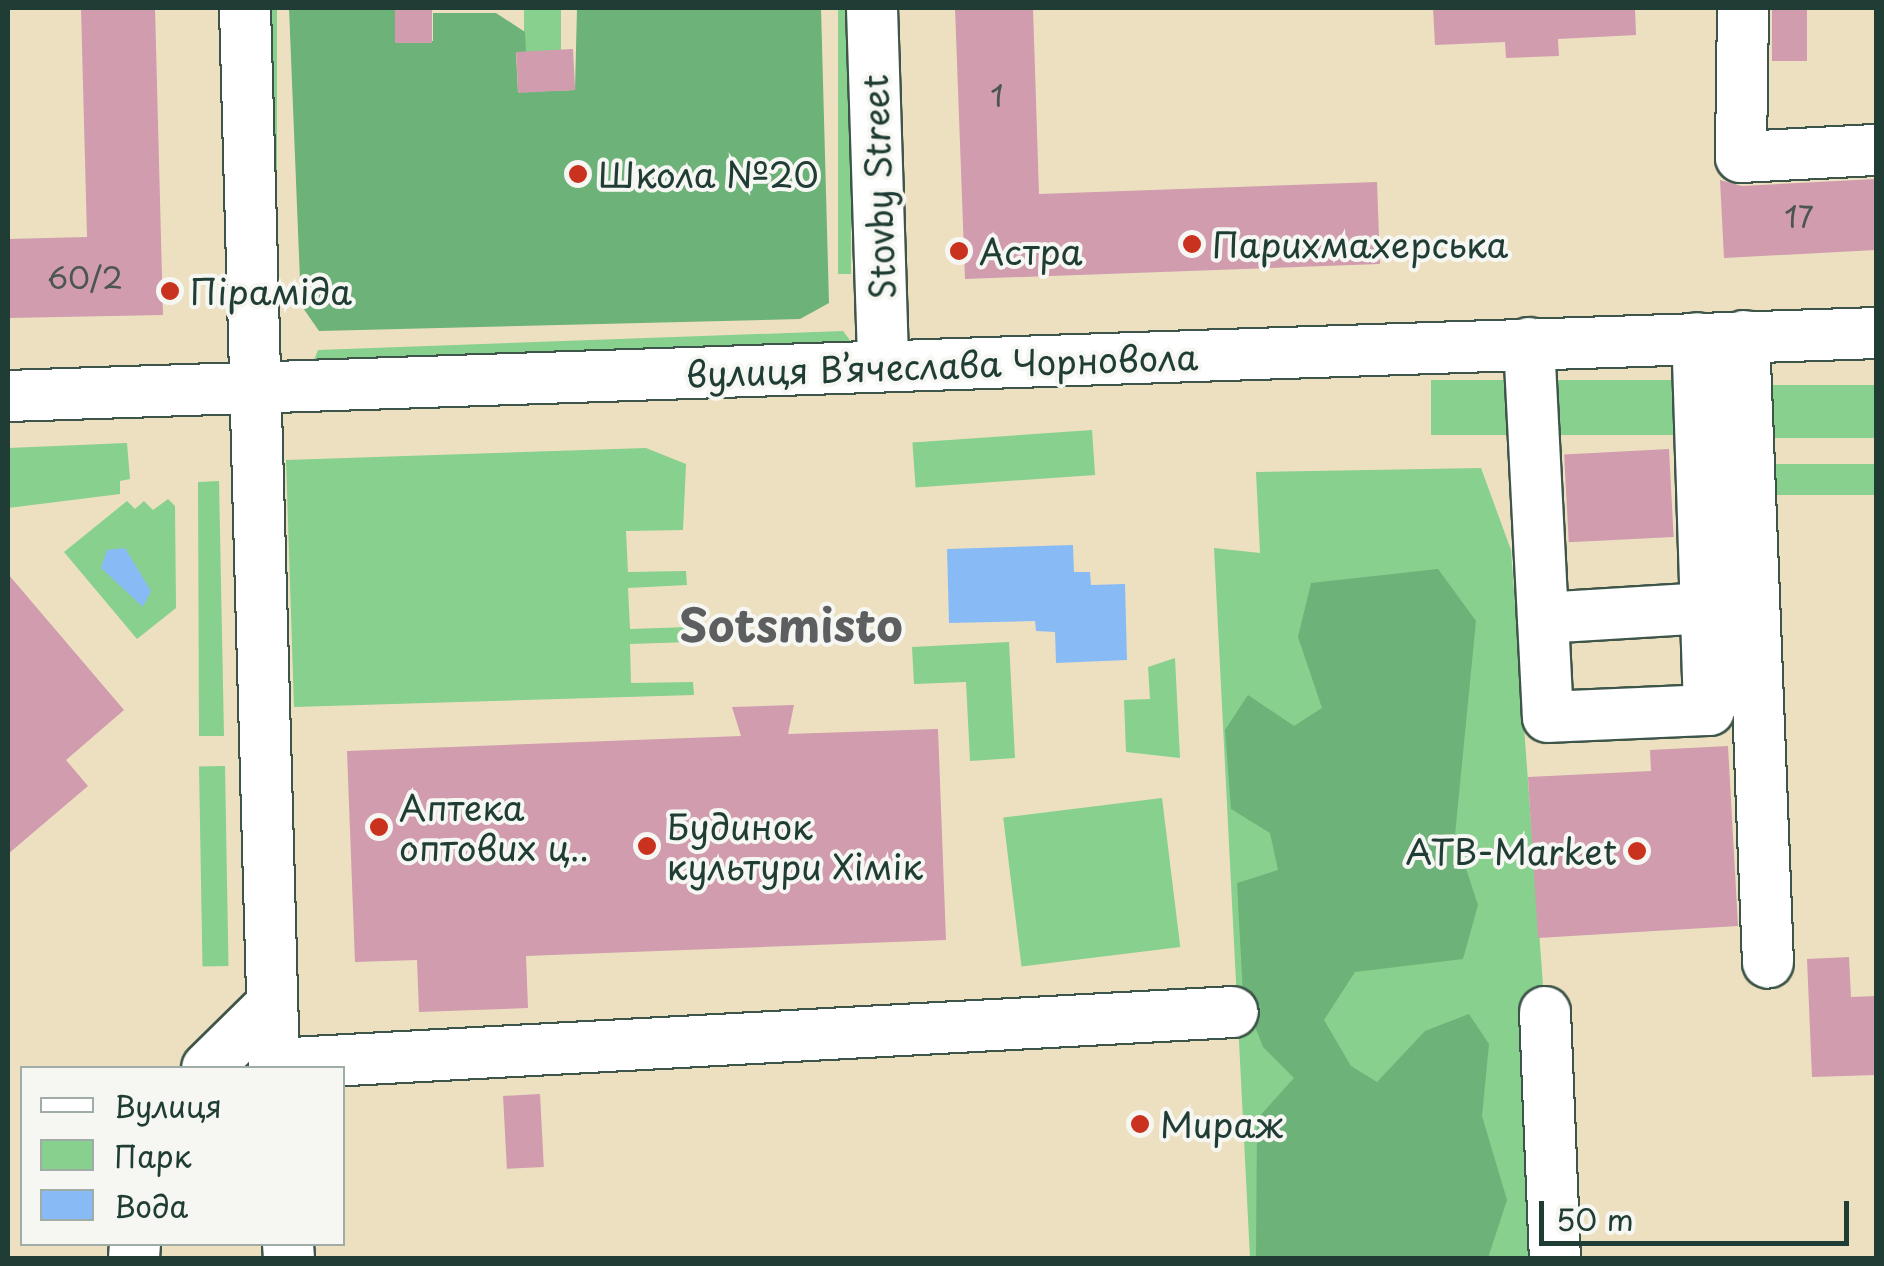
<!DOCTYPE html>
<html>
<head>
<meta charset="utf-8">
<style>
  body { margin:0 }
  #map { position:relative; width:1884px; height:1266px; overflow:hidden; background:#ede0c1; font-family:"Playpen Sans",sans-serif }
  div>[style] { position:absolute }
  .green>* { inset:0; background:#87d08d; transform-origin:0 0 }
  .forest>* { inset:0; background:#6db278 }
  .water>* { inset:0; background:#88bbf5 }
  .building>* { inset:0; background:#d09cae; transform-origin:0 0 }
  .roads { filter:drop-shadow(2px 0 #3e5549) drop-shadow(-2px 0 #3e5549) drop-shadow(0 2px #3e5549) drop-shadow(0 -2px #3e5549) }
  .minor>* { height:50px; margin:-25px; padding:0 25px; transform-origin:25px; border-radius:25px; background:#fff }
  .dots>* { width:28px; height:28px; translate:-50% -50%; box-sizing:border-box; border:5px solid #f6f6f2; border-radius:50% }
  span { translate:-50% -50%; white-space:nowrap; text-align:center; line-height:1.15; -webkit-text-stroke:8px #f6f6f2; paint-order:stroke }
  .number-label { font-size:30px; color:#4b5552 }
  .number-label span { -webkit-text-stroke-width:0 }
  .poi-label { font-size:35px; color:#1f3d34 }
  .left { translate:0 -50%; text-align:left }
  .right { translate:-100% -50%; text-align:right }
  .street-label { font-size:35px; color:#1f3d34 }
  .district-label { font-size:45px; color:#5d5e5f; font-weight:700 }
  .frame { position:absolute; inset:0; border:10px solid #1f3d34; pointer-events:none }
  .legend { position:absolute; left:20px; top:1066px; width:325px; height:180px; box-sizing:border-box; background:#f6f6f2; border:2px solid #a0aca6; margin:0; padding:12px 18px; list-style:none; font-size:30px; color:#1f3d34 }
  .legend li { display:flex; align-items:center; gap:20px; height:50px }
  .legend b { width:50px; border:2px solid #a0aca6 }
  .scale { position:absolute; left:1539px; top:1201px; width:310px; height:45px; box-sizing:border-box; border:5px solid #1f3d34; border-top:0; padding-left:12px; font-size:30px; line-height:35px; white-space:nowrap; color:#1f3d34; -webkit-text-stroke:8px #f6f6f2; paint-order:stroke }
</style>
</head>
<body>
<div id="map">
  <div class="green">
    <i style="left:265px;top:8px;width:12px;height:307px"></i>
    <i style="left:524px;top:8px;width:37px;height:44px"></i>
    <i style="left:838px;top:8px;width:13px;height:266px"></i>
    <i style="clip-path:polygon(843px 331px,852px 343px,312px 365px,318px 350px)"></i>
    <i style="left:1727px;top:380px;width:55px;height:296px;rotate:90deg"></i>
    <i style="left:1876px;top:385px;width:53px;height:112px;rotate:90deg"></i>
    <i style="left:1092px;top:430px;width:45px;height:180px;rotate:86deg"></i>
    <i style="clip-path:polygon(127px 443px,130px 479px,120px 481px,120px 494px,8px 508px,8px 448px)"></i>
    <i style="clip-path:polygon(646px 448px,686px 464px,683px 530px,626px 531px,628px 572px,686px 571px,687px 585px,628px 588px,630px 629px,689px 627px,690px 642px,630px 644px,631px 683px,693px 682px,694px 695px,294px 707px,286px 460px)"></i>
    <i style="left:1876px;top:464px;width:31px;height:108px;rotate:90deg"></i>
    <i style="clip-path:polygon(1481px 468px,1511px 550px,1545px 1012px,1555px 1258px,1250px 1258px,1214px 548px,1260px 553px,1256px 472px)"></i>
    <i style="clip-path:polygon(219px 481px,224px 736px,199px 736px,198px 482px)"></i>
    <i style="clip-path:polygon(168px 499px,175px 506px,176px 608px,137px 639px,64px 552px,127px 501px,135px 509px,144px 501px,153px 510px)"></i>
    <i style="clip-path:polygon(1009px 642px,1015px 758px,970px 761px,966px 682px,914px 684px,912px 647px)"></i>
    <i style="clip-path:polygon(1175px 658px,1180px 758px,1126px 752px,1124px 700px,1150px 699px,1148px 667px)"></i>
    <i style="left:225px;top:766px;width:200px;height:26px;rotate:89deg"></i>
    <i style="left:1162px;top:798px;width:150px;height:160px;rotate:83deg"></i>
  </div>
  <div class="forest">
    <i style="clip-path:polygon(289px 8px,395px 8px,398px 43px,433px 41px,433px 13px,496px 13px,525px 32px,526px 52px,516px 53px,518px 92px,575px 90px,577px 8px,821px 8px,829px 303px,800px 319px,319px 331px,301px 305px)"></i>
    <i style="clip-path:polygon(1438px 569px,1476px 621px,1455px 835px,1478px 905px,1463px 959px,1355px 972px,1324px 1020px,1351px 1066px,1377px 1082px,1425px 1031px,1469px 1014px,1489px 1044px,1482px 1116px,1507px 1200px,1488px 1258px,1256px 1258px,1257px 1119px,1294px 1078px,1263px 1047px,1243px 995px,1237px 883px,1278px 870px,1270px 833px,1231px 809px,1225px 730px,1248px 695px,1294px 726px,1322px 708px,1298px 637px,1311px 583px)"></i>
  </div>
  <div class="water">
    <i style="clip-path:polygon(1073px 545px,1074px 572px,1090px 572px,1091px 585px,1125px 584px,1127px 660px,1056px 663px,1055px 632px,1036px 631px,1035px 621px,949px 623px,947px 549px)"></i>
    <i style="clip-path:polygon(125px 548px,151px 591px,143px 607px,101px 568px,107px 550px)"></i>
  </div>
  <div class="building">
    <i style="clip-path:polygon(81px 8px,155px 8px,163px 315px,8px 318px,8px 239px,87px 237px)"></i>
    <i style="left:395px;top:8px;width:37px;height:35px"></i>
    <i style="clip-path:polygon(955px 8px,1033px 8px,1039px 194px,1377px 182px,1380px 264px,965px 279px)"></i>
    <i style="clip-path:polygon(1433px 8px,1635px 8px,1636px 35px,1558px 39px,1559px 56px,1506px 58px,1505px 42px,1435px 45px)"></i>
    <i style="left:1772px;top:8px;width:35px;height:53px"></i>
    <i style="left:573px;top:49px;width:41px;height:57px;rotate:87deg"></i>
    <i style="clip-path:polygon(1876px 179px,1876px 250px,1724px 258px,1720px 180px,1742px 186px)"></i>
    <i style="left:1669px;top:449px;width:88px;height:105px;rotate:87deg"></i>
    <i style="clip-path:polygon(8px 574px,124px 710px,66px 760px,88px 786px,8px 854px)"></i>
    <i style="clip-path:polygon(794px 705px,788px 734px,938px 729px,946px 940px,526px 956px,528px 1008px,419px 1012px,417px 960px,355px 962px,347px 751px,741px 736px,732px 707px)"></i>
    <i style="clip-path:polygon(1728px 746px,1738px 926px,1538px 938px,1528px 777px,1651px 771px,1650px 750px)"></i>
    <i style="clip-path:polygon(1849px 957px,1851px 997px,1876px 996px,1876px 1075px,1812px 1077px,1807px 959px)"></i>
    <i style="left:540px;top:1094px;width:73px;height:37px;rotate:87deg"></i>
  </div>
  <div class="roads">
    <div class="minor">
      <i style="left:245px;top:8px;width:1060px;rotate:88.43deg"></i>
      <i style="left:872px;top:8px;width:358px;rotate:88.2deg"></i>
      <i style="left:1743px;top:8px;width:149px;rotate:90.8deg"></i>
      <i style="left:1741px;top:157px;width:135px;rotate:-3deg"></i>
      <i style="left:1744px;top:336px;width:627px;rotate:87.81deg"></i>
      <i style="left:1529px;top:343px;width:374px;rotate:87.1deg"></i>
      <i style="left:1548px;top:717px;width:161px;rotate:-2.5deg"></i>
      <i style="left:1709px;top:710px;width:372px;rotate:-91.8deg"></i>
      <i style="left:8px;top:396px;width:1869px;rotate:-1.93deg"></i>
      <i style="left:1543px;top:618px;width:163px;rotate:-3.5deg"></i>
      <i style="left:1545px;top:1012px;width:246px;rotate:87.7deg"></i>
      <i style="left:274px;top:1064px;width:960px;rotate:-3.1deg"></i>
      <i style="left:207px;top:1068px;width:86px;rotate:-44.5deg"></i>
      <i style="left:288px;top:1244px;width:14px;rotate:86deg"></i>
      <i style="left:134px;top:1258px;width:14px;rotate:-86deg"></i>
    </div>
  </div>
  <div class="dots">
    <i style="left:578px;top:174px;background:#c8321e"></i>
    <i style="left:1192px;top:244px;background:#c8321e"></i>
    <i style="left:959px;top:251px;background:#c8321e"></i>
    <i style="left:170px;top:291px;background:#c8321e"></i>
    <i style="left:379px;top:827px;background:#c8321e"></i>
    <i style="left:647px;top:846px;background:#c8321e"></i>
    <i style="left:1637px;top:851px;background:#c8321e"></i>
    <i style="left:1140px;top:1124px;background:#c8321e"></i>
  </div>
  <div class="number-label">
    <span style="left:997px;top:95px">1</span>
    <span style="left:1799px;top:216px">17</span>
    <span style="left:85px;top:277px">60/2</span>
  </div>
  <div class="poi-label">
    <span class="left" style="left:598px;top:174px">Школа №20</span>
    <span class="left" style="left:1212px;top:244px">Парихмахерська</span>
    <span class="left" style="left:979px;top:251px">Астра</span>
    <span class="left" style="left:190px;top:291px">Піраміда</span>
    <span class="left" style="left:399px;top:827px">Аптека<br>оптових ц‥</span>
    <span class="left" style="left:667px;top:846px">Будинок<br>культури Хімік</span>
    <span class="right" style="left:1617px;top:851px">ATB-Market</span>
    <span class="left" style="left:1160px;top:1124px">Мираж</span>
  </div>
  <div class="street-label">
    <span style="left:878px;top:187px;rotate:-92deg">Stovby Street</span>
    <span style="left:942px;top:365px;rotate:-2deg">вулиця Вʼячеслава Чорновола</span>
  </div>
  <div class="district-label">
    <span style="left:791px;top:624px">Sotsmisto</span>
  </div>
  <div class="frame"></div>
  <ul class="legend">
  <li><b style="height:12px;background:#fff"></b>Вулиця</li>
  <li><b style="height:28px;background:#87d08d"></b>Парк</li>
  <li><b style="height:28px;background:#88bbf5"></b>Вода</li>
  </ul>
  <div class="scale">50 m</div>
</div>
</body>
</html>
